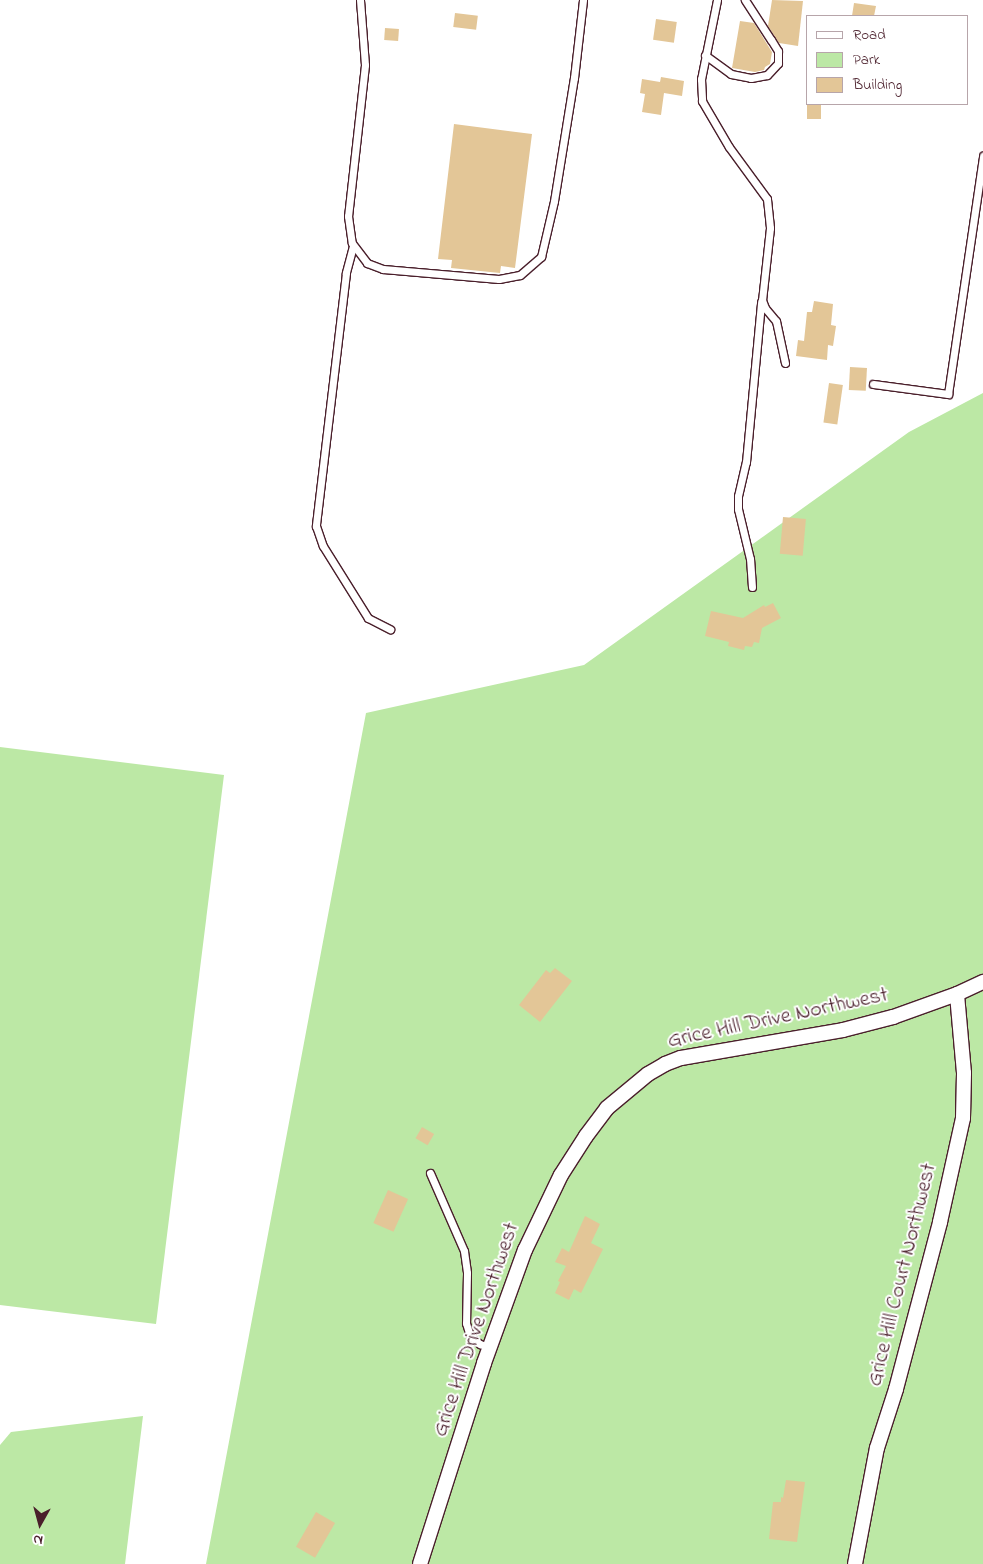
<!DOCTYPE html>
<html>
<head>
<meta charset="utf-8">
<style>
  body { margin:0 }
  #map { position:relative; width:983px; height:1564px; overflow:hidden; background:#fff; font-family:"Indie Flower",sans-serif }
  div>[style] { position:absolute }
  .green>* { inset:0; background:#bce8a5 }
  .building>* { inset:0; background:#e3c697; transform-origin:0 0 }
  .roads { filter:drop-shadow(1px 0 #4a1f2b) drop-shadow(-1px 0 #4a1f2b) drop-shadow(0 1px #4a1f2b) drop-shadow(0 -1px #4a1f2b) }
  .service>* { height:7px; margin:-3.5px; padding:0 3.5px; transform-origin:3.5px; border-radius:3.5px; background:#fff }
  .minor>* { height:14px; margin:-7px; padding:0 7px; transform-origin:7px; border-radius:7px; background:#fff }
  span { translate:-50% -50%; white-space:nowrap; text-align:center; line-height:1.15; -webkit-text-stroke:4px #fff; paint-order:stroke }
  .street-label { font-size:22px; color:#4a1f2b }
  .legend { position:absolute; left:806px; top:15px; width:162px; height:90px; box-sizing:border-box; background:#fff; border:1px solid #b7a5aa; margin:0; padding:6px 9px; list-style:none; font-size:15px; color:#4a1f2b }
  .legend li { display:flex; align-items:center; gap:10px; height:25px }
  .legend b { width:25px; border:1px solid #b7a5aa }
  .north { position:absolute; left:15px; top:1499px; width:50px; height:50px; -webkit-text-stroke:4px #fff; paint-order:stroke; rotate:187deg; font-size:14px; font-weight:700; line-height:20px; text-align:center; color:#4a1f2b }
  .north::after { content:''; display:block; margin:auto; width:18px; height:22px; background:#4a1f2b; clip-path:polygon(50% 0,100% 100%,50% 72%,0 100%) }
</style>
</head>
<body>
<div id="map">
  <div class="green">
    <i style="clip-path:polygon(983px 393px,983px 1564px,206px 1564px,366px 713px,584px 665px,909px 432px)"></i>
    <i style="clip-path:polygon(0 747px,224px 775px,156px 1324px,0 1305px)"></i>
    <i style="clip-path:polygon(143px 1416px,125px 1564px,0 1564px,0 1445px,11px 1432px)"></i>
  </div>
  <div class="building">
    <i style="clip-path:polygon(772px 0,803px 1px,798px 46px,779px 43px,768px 26px)"></i>
    <i style="clip-path:polygon(854px 3px,876px 6px,874px 16px,852px 16px)"></i>
    <i style="left:455px;top:13px;width:23px;height:14px;rotate:7deg"></i>
    <i style="left:656px;top:19px;width:21px;height:21px;rotate:8deg"></i>
    <i style="clip-path:polygon(740px 21px,754px 23px,772px 52px,770px 64px,765px 67px,764px 70px,755px 72px,732px 68px)"></i>
    <i style="left:385px;top:28px;width:14px;height:12px;rotate:4deg"></i>
    <i style="clip-path:polygon(661px 77px,684px 81px,682px 96px,664px 93px,661px 115px,642px 112px,645px 94px,640px 93px,642px 79px,660px 82px)"></i>
    <i style="left:807px;top:104px;width:14px;height:15px"></i>
    <i style="clip-path:polygon(454px 124px,532px 134px,515px 268px,501px 266px,500px 273px,451px 268px,452px 260px,438px 259px)"></i>
    <i style="clip-path:polygon(814px 301px,833px 304px,831px 325px,836px 326px,833px 346px,828px 345px,827px 360px,796px 356px,798px 340px,804px 341px,807px 312px,812px 312px)"></i>
    <i style="left:850px;top:367px;width:17px;height:23px;rotate:3deg"></i>
    <i style="left:829px;top:383px;width:14px;height:40px;rotate:8deg"></i>
    <i style="left:783px;top:517px;width:23px;height:37px;rotate:5deg"></i>
    <i style="clip-path:polygon(773px 603px,781px 618px,762px 628px,759px 643px,754px 642px,752px 647px,745px 646px,744px 650px,728px 646px,729px 642px,705px 636px,711px 611px,743px 618px,764px 605px,765px 607px)"></i>
    <i style="clip-path:polygon(555px 968px,572px 981px,540px 1022px,519px 1005px,546px 970px,550px 973px)"></i>
    <i style="left:422px;top:1127px;width:14px;height:13px;rotate:30deg"></i>
    <i style="left:388px;top:1190px;width:22px;height:36px;rotate:24deg"></i>
    <i style="clip-path:polygon(585px 1216px,600px 1224px,591px 1243px,603px 1249px,581px 1293px,574px 1289px,569px 1300px,555px 1293px,560px 1282px,558px 1281px,566px 1266px,555px 1262px,562px 1248px,569px 1252px)"></i>
    <i style="clip-path:polygon(786px 1480px,805px 1482px,797px 1542px,769px 1539px,773px 1502px,781px 1502px,781px 1497px,783px 1498px)"></i>
    <i style="left:316px;top:1512px;width:22px;height:40px;rotate:30deg"></i>
  </div>
  <div class="roads">
    <div class="service">
      <i style="left:360px;top:0;width:65px;rotate:85.6deg"></i>
      <i style="left:365px;top:65px;width:152px;rotate:96.4deg"></i>
      <i style="left:348px;top:216px;width:27px;rotate:82deg"></i>
      <i style="left:352px;top:243px;width:25px;rotate:53deg"></i>
      <i style="left:367px;top:263px;width:17px;rotate:21deg"></i>
      <i style="left:383px;top:269px;width:116px;rotate:4.9deg"></i>
      <i style="left:499px;top:279px;width:21px;rotate:-11deg"></i>
      <i style="left:520px;top:275px;width:28px;rotate:-41deg"></i>
      <i style="left:541px;top:257px;width:57px;rotate:-76.9deg"></i>
      <i style="left:554px;top:201px;width:125px;rotate:-80.8deg"></i>
      <i style="left:574px;top:78px;width:79px;rotate:-83.4deg"></i>
      <i style="left:717px;top:0;width:81px;rotate:101.4deg"></i>
      <i style="left:701px;top:79px;width:22px;rotate:87deg"></i>
      <i style="left:702px;top:101px;width:53px;rotate:59.6deg"></i>
      <i style="left:729px;top:147px;width:64px;rotate:53.8deg"></i>
      <i style="left:767px;top:199px;width:29px;rotate:84deg"></i>
      <i style="left:770px;top:228px;width:72px;rotate:96.3deg"></i>
      <i style="left:762px;top:300px;width:9px;rotate:69deg"></i>
      <i style="left:765px;top:308px;width:17px;rotate:50deg"></i>
      <i style="left:776px;top:321px;width:43px;rotate:77.9deg"></i>
      <i style="left:705px;top:55px;width:32px;rotate:36deg"></i>
      <i style="left:731px;top:74px;width:20px;rotate:11deg"></i>
      <i style="left:751px;top:78px;width:16px;rotate:-11deg"></i>
      <i style="left:767px;top:75px;width:16px;rotate:-47deg"></i>
      <i style="left:778px;top:63px;width:12px;rotate:-90deg"></i>
      <i style="left:778px;top:51px;width:13px;rotate:-122deg"></i>
      <i style="left:771px;top:40px;width:48px;rotate:-123deg"></i>
      <i style="left:353px;top:246px;width:28px;rotate:105deg"></i>
      <i style="left:346px;top:273px;width:255px;rotate:96.8deg"></i>
      <i style="left:316px;top:526px;width:21px;rotate:71deg"></i>
      <i style="left:323px;top:546px;width:85px;rotate:58deg"></i>
      <i style="left:368px;top:618px;width:25px;rotate:27deg"></i>
      <i style="left:873px;top:384px;width:76px;rotate:7.6deg"></i>
      <i style="left:948px;top:394px;width:241px;rotate:-81.6deg"></i>
      <i style="left:752px;top:587px;width:28px;rotate:-94deg"></i>
      <i style="left:750px;top:559px;width:51px;rotate:-103.5deg"></i>
      <i style="left:738px;top:509px;width:13px;rotate:-90deg"></i>
      <i style="left:738px;top:496px;width:35px;rotate:-77deg"></i>
      <i style="left:746px;top:462px;width:161px;rotate:-84.6deg"></i>
      <i style="left:430px;top:1173px;width:85px;rotate:66.4deg"></i>
      <i style="left:464px;top:1251px;width:22px;rotate:82deg"></i>
      <i style="left:467px;top:1273px;width:50px;rotate:91.1deg"></i>
      <i style="left:466px;top:1323px;width:14px;rotate:73deg"></i>
      <i style="left:470px;top:1336px;width:13px;rotate:39deg"></i>
      <i style="left:480px;top:1344px;width:9px;rotate:18deg"></i>
    </div>
    <div class="minor">
      <i style="left:420px;top:1564px;width:211px;rotate:-72.3deg"></i>
      <i style="left:484px;top:1363px;width:120px;rotate:-70.1deg"></i>
      <i style="left:525px;top:1250px;width:83px;rotate:-64.4deg"></i>
      <i style="left:561px;top:1175px;width:46px;rotate:-57.3deg"></i>
      <i style="left:586px;top:1136px;width:35px;rotate:-53deg"></i>
      <i style="left:607px;top:1108px;width:53px;rotate:-39.7deg"></i>
      <i style="left:648px;top:1074px;width:20px;rotate:-30deg"></i>
      <i style="left:665px;top:1064px;width:17px;rotate:-21deg"></i>
      <i style="left:681px;top:1058px;width:164px;rotate:-9.8deg"></i>
      <i style="left:843px;top:1030px;width:52px;rotate:-14.6deg"></i>
      <i style="left:893px;top:1017px;width:68px;rotate:-19.8deg"></i>
      <i style="left:957px;top:994px;width:29px;rotate:-25deg"></i>
      <i style="left:855px;top:1564px;width:118px;rotate:-79.3deg"></i>
      <i style="left:877px;top:1448px;width:62px;rotate:-72.1deg"></i>
      <i style="left:896px;top:1389px;width:173px;rotate:-75.2deg"></i>
      <i style="left:940px;top:1222px;width:107px;rotate:-77.5deg"></i>
      <i style="left:963px;top:1118px;width:45px;rotate:-88.7deg"></i>
      <i style="left:964px;top:1073px;width:79px;rotate:-95.1deg"></i>
    </div>
  </div>
  <div class="street-label">
    <span style="left:778px;top:1019px;rotate:-12deg">Grice Hill Drive Northwest</span>
    <span style="left:903px;top:1275px;rotate:-76deg">Grice Hill Court Northwest</span>
    <span style="left:477px;top:1330px;rotate:-71deg">Grice Hill Drive Northwest</span>
  </div>
  <ul class="legend">
  <li><b style="height:6px;background:#fff"></b>Road</li>
  <li><b style="height:14px;background:#bce8a5"></b>Park</li>
  <li><b style="height:14px;background:#e3c697"></b>Building</li>
  </ul>
  <div class="north">N</div>
</div>
</body>
</html>
